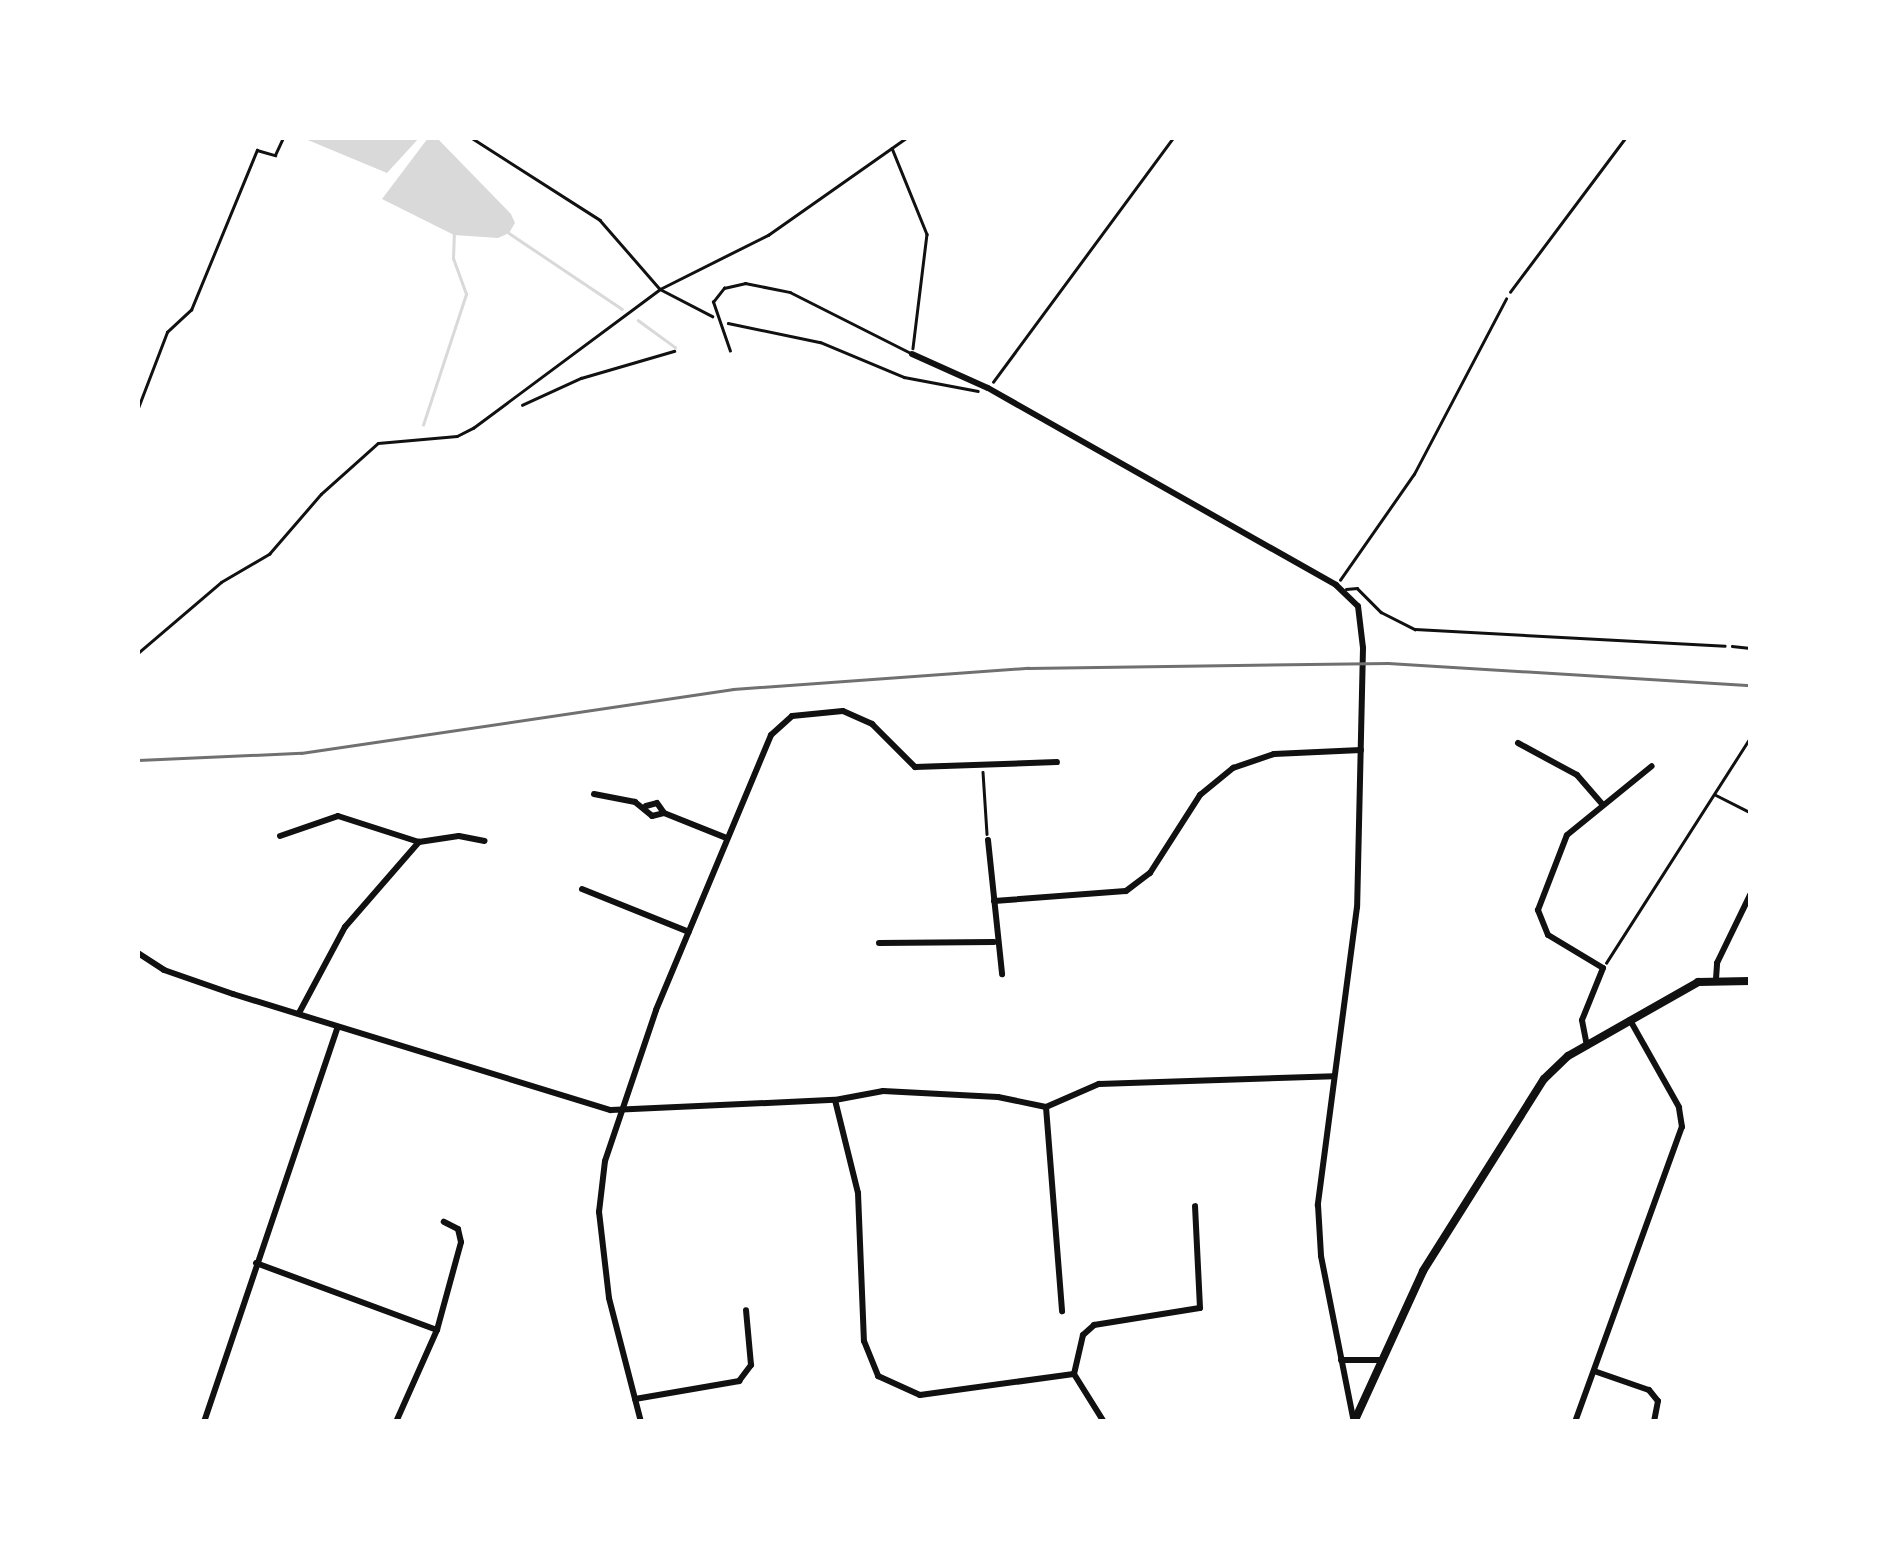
<!DOCTYPE html>
<html>
<head>
<meta charset="utf-8">
<style>
  body { margin:0 }
  #map { position:relative; width:1888px; height:1559px; overflow:hidden; background:#fff; font-family:"Space Grotesk",sans-serif }
  div>[style] { position:absolute }
  .water>* { inset:0; background:#d9d9d9 }
  .stream>* { height:2.5px; margin:-1.25px; padding:0 1.25px; transform-origin:1.25px; border-radius:1.25px; background:#d9d9d9 }
  .path>* { height:2.5px; margin:-1.25px; padding:0 1.25px; transform-origin:1.25px; border-radius:1.25px; background:#111 }
  .service>* { height:2.5px; margin:-1.25px; padding:0 1.25px; transform-origin:1.25px; border-radius:1.25px; background:#111 }
  .minor>* { height:6px; margin:-3px; padding:0 3px; transform-origin:3px; border-radius:3px; background:#111 }
  .tertiary>* { height:8px; margin:-4px; padding:0 4px; transform-origin:4px; border-radius:4px; background:#111 }
  .rail>* { height:2.5px; margin:-1.25px; padding:0 1.25px; transform-origin:1.25px; border-radius:1.25px; background:#707070 }
  span { translate:-50% -50%; white-space:nowrap; text-align:center; line-height:1.15; -webkit-text-stroke:8px #fff; paint-order:stroke }
  .frame { position:absolute; inset:0; border:140px solid #fff; pointer-events:none }
</style>
</head>
<body>
<div id="map">
  <div class="water">
    <i style="clip-path:polygon(303px 138px,419px 138px,387px 173px)"></i>
    <i style="clip-path:polygon(428px 138px,437px 138px,511px 214px,515px 223px,509px 233px,498px 238px,454px 235px,382px 199px)"></i>
  </div>
  <div class="stream">
    <i style="left:509px;top:233px;width:136px;rotate:33.9deg"></i>
    <i style="left:638px;top:320px;width:46px;rotate:36.1deg"></i>
    <i style="left:423px;top:425px;width:138px;rotate:-71.8deg"></i>
    <i style="left:466px;top:294px;width:37px;rotate:-110deg"></i>
    <i style="left:453px;top:259px;width:24px;rotate:-88deg"></i>
  </div>
  <div class="path">
    <i style="left:472px;top:138px;width:152px;rotate:32.6deg"></i>
    <i style="left:600px;top:220px;width:91px;rotate:49deg"></i>
    <i style="left:660px;top:289px;width:59px;rotate:27.4deg"></i>
    <i style="left:892px;top:148px;width:93px;rotate:67.9deg"></i>
    <i style="left:927px;top:234px;width:115px;rotate:97deg"></i>
    <i style="left:728px;top:323px;width:94px;rotate:11.7deg"></i>
    <i style="left:820px;top:342px;width:91px;rotate:22.6deg"></i>
    <i style="left:904px;top:377px;width:75px;rotate:10.7deg"></i>
    <i style="left:993px;top:382px;width:303px;rotate:-53.6deg"></i>
    <i style="left:522px;top:405px;width:65px;rotate:-24.6deg"></i>
    <i style="left:581px;top:378px;width:97px;rotate:-16.2deg"></i>
    <i style="left:138px;top:408px;width:81px;rotate:-69.1deg"></i>
    <i style="left:167px;top:332px;width:33px;rotate:-43deg"></i>
    <i style="left:191px;top:310px;width:173px;rotate:-67.6deg"></i>
    <i style="left:257px;top:150px;width:19px;rotate:16deg"></i>
    <i style="left:275px;top:155px;width:19px;rotate:-65deg"></i>
    <i style="left:1340px;top:580px;width:129px;rotate:-55.1deg"></i>
    <i style="left:1414px;top:474px;width:198px;rotate:-62.3deg"></i>
    <i style="left:1732px;top:646px;width:18px;rotate:6deg"></i>
    <i style="left:138px;top:653px;width:109px;rotate:-40.5deg"></i>
    <i style="left:221px;top:582px;width:56px;rotate:-30.3deg"></i>
    <i style="left:269px;top:554px;width:79px;rotate:-49.1deg"></i>
    <i style="left:321px;top:494px;width:76px;rotate:-41.8deg"></i>
    <i style="left:378px;top:443px;width:79px;rotate:-5.1deg"></i>
    <i style="left:457px;top:436px;width:18px;rotate:-27deg"></i>
    <i style="left:473px;top:428px;width:233px;rotate:-36.6deg"></i>
    <i style="left:660px;top:289px;width:121px;rotate:-26.6deg"></i>
    <i style="left:768px;top:235px;width:169px;rotate:-35.1deg"></i>
    <i style="left:983px;top:772px;width:62px;rotate:86.3deg"></i>
    <i style="left:1716px;top:795px;width:38px;rotate:27deg"></i>
    <i style="left:1606px;top:963px;width:267px;rotate:-57.4deg"></i>
  </div>
  <div class="service">
    <i style="left:1510px;top:292px;width:192px;rotate:-53.2deg"></i>
    <i style="left:730px;top:351px;width:52px;rotate:-109.1deg"></i>
    <i style="left:713px;top:302px;width:18px;rotate:-52deg"></i>
    <i style="left:724px;top:288px;width:22px;rotate:-13deg"></i>
    <i style="left:745px;top:283px;width:46px;rotate:11.3deg"></i>
    <i style="left:790px;top:292px;width:136px;rotate:26.8deg"></i>
    <i style="left:1346px;top:589px;width:11px;rotate:-5deg"></i>
    <i style="left:1357px;top:588px;width:34px;rotate:45deg"></i>
    <i style="left:1381px;top:612px;width:38px;rotate:27deg"></i>
    <i style="left:1415px;top:629px;width:310px;rotate:3.1deg"></i>
  </div>
  <div class="minor">
    <i style="left:912px;top:354px;width:83px;rotate:24.1deg"></i>
    <i style="left:988px;top:388px;width:400px;rotate:29.5deg"></i>
    <i style="left:1336px;top:585px;width:30px;rotate:44deg"></i>
    <i style="left:1358px;top:606px;width:42px;rotate:83.2deg"></i>
    <i style="left:1363px;top:648px;width:259px;rotate:91.3deg"></i>
    <i style="left:1357px;top:907px;width:301px;rotate:97.5deg"></i>
    <i style="left:1318px;top:1205px;width:51px;rotate:86.6deg"></i>
    <i style="left:1321px;top:1256px;width:169px;rotate:78.8deg"></i>
    <i style="left:1518px;top:743px;width:67px;rotate:28.5deg"></i>
    <i style="left:1577px;top:775px;width:38px;rotate:49deg"></i>
    <i style="left:594px;top:794px;width:42px;rotate:11deg"></i>
    <i style="left:635px;top:802px;width:22px;rotate:39deg"></i>
    <i style="left:652px;top:816px;width:12px;rotate:-14deg"></i>
    <i style="left:664px;top:813px;width:65px;rotate:21.8deg"></i>
    <i style="left:646px;top:806px;width:11px;rotate:-15deg"></i>
    <i style="left:657px;top:803px;width:12px;rotate:55deg"></i>
    <i style="left:280px;top:836px;width:61px;rotate:-19deg"></i>
    <i style="left:338px;top:816px;width:85px;rotate:17.8deg"></i>
    <i style="left:988px;top:840px;width:135px;rotate:84deg"></i>
    <i style="left:582px;top:889px;width:115px;rotate:21.9deg"></i>
    <i style="left:994px;top:901px;width:132px;rotate:-4.3deg"></i>
    <i style="left:1126px;top:891px;width:30px;rotate:-37deg"></i>
    <i style="left:1150px;top:873px;width:93px;rotate:-57.3deg"></i>
    <i style="left:1200px;top:795px;width:43px;rotate:-39.3deg"></i>
    <i style="left:1233px;top:768px;width:43px;rotate:-18.9deg"></i>
    <i style="left:1274px;top:754px;width:87px;rotate:-2.6deg"></i>
    <i style="left:879px;top:943px;width:115px;rotate:-0.5deg"></i>
    <i style="left:138px;top:953px;width:31px;rotate:33deg"></i>
    <i style="left:164px;top:970px;width:73px;rotate:19.2deg"></i>
    <i style="left:233px;top:994px;width:395px;rotate:17.1deg"></i>
    <i style="left:611px;top:1110px;width:224px;rotate:-2.6deg"></i>
    <i style="left:835px;top:1100px;width:49px;rotate:-10.6deg"></i>
    <i style="left:883px;top:1091px;width:115px;rotate:3deg"></i>
    <i style="left:998px;top:1097px;width:49px;rotate:11.8deg"></i>
    <i style="left:1716px;top:979px;width:16px;rotate:-86deg"></i>
    <i style="left:1717px;top:963px;width:76px;rotate:-64.1deg"></i>
    <i style="left:299px;top:1013px;width:98px;rotate:-61.9deg"></i>
    <i style="left:345px;top:927px;width:113px;rotate:-49deg"></i>
    <i style="left:419px;top:842px;width:40px;rotate:-8.5deg"></i>
    <i style="left:459px;top:836px;width:26px;rotate:11deg"></i>
    <i style="left:1587px;top:1046px;width:26px;rotate:-101deg"></i>
    <i style="left:1582px;top:1020px;width:56px;rotate:-68deg"></i>
    <i style="left:1603px;top:968px;width:64px;rotate:-149deg"></i>
    <i style="left:1548px;top:935px;width:27px;rotate:-112deg"></i>
    <i style="left:1538px;top:910px;width:80px;rotate:-68.9deg"></i>
    <i style="left:1567px;top:835px;width:109px;rotate:-39.1deg"></i>
    <i style="left:835px;top:1100px;width:96px;rotate:76.1deg"></i>
    <i style="left:858px;top:1193px;width:148px;rotate:87.7deg"></i>
    <i style="left:864px;top:1341px;width:38px;rotate:68deg"></i>
    <i style="left:878px;top:1376px;width:46px;rotate:24.3deg"></i>
    <i style="left:920px;top:1395px;width:155px;rotate:-7.8deg"></i>
    <i style="left:1046px;top:1107px;width:58px;rotate:-23.5deg"></i>
    <i style="left:1099px;top:1084px;width:235px;rotate:-1.9deg"></i>
    <i style="left:1046px;top:1107px;width:205px;rotate:85.5deg"></i>
    <i style="left:256px;top:1263px;width:193px;rotate:20.3deg"></i>
    <i style="left:1341px;top:1360px;width:41px"></i>
    <i style="left:1594px;top:1371px;width:58px;rotate:19.1deg"></i>
    <i style="left:1649px;top:1390px;width:14px;rotate:51deg"></i>
    <i style="left:1658px;top:1401px;width:21px;rotate:101deg"></i>
    <i style="left:1074px;top:1374px;width:40px;rotate:-77deg"></i>
    <i style="left:1083px;top:1335px;width:15px;rotate:-42deg"></i>
    <i style="left:1094px;top:1325px;width:107px;rotate:-9.1deg"></i>
    <i style="left:1200px;top:1308px;width:102px;rotate:-92.8deg"></i>
    <i style="left:1074px;top:1374px;width:57px;rotate:58deg"></i>
    <i style="left:635px;top:1399px;width:106px;rotate:-9.8deg"></i>
    <i style="left:739px;top:1381px;width:20px;rotate:-53deg"></i>
    <i style="left:751px;top:1365px;width:55px;rotate:-95.2deg"></i>
    <i style="left:204px;top:1422px;width:417px;rotate:-71.3deg"></i>
    <i style="left:396px;top:1422px;width:101px;rotate:-66deg"></i>
    <i style="left:437px;top:1330px;width:91px;rotate:-74.7deg"></i>
    <i style="left:461px;top:1242px;width:13px;rotate:-103deg"></i>
    <i style="left:458px;top:1229px;width:16px;rotate:-153deg"></i>
    <i style="left:641px;top:1422px;width:128px;rotate:-104.5deg"></i>
    <i style="left:609px;top:1298px;width:87px;rotate:-96.6deg"></i>
    <i style="left:599px;top:1212px;width:51px;rotate:-83.3deg"></i>
    <i style="left:605px;top:1161px;width:159px;rotate:-71.3deg"></i>
    <i style="left:656px;top:1010px;width:298px;rotate:-67.3deg"></i>
    <i style="left:771px;top:735px;width:28px;rotate:-42deg"></i>
    <i style="left:792px;top:716px;width:51px;rotate:-5.6deg"></i>
    <i style="left:843px;top:711px;width:32px;rotate:24deg"></i>
    <i style="left:872px;top:724px;width:61px;rotate:45deg"></i>
    <i style="left:915px;top:767px;width:142px;rotate:-2deg"></i>
    <i style="left:1575px;top:1422px;width:314px;rotate:-70.1deg"></i>
    <i style="left:1682px;top:1127px;width:20px;rotate:-99deg"></i>
    <i style="left:1679px;top:1107px;width:100px;rotate:-119.4deg"></i>
  </div>
  <div class="tertiary">
    <i style="left:1354px;top:1422px;width:166px;rotate:-65.4deg"></i>
    <i style="left:1423px;top:1271px;width:227px;rotate:-57.8deg"></i>
    <i style="left:1544px;top:1079px;width:33px;rotate:-44deg"></i>
    <i style="left:1568px;top:1056px;width:150px;rotate:-29.6deg"></i>
    <i style="left:1698px;top:982px;width:52px;rotate:-1.1deg"></i>
  </div>
  <div class="rail">
    <i style="left:138px;top:760px;width:163px;rotate:-2.5deg"></i>
    <i style="left:301px;top:753px;width:437px;rotate:-8.4deg"></i>
    <i style="left:733px;top:689px;width:296px;rotate:-4.1deg"></i>
    <i style="left:1028px;top:668px;width:360px;rotate:-0.8deg"></i>
    <i style="left:1388px;top:663px;width:363px;rotate:3.5deg"></i>
  </div>
  <div class="frame"></div>
</div>
</body>
</html>
